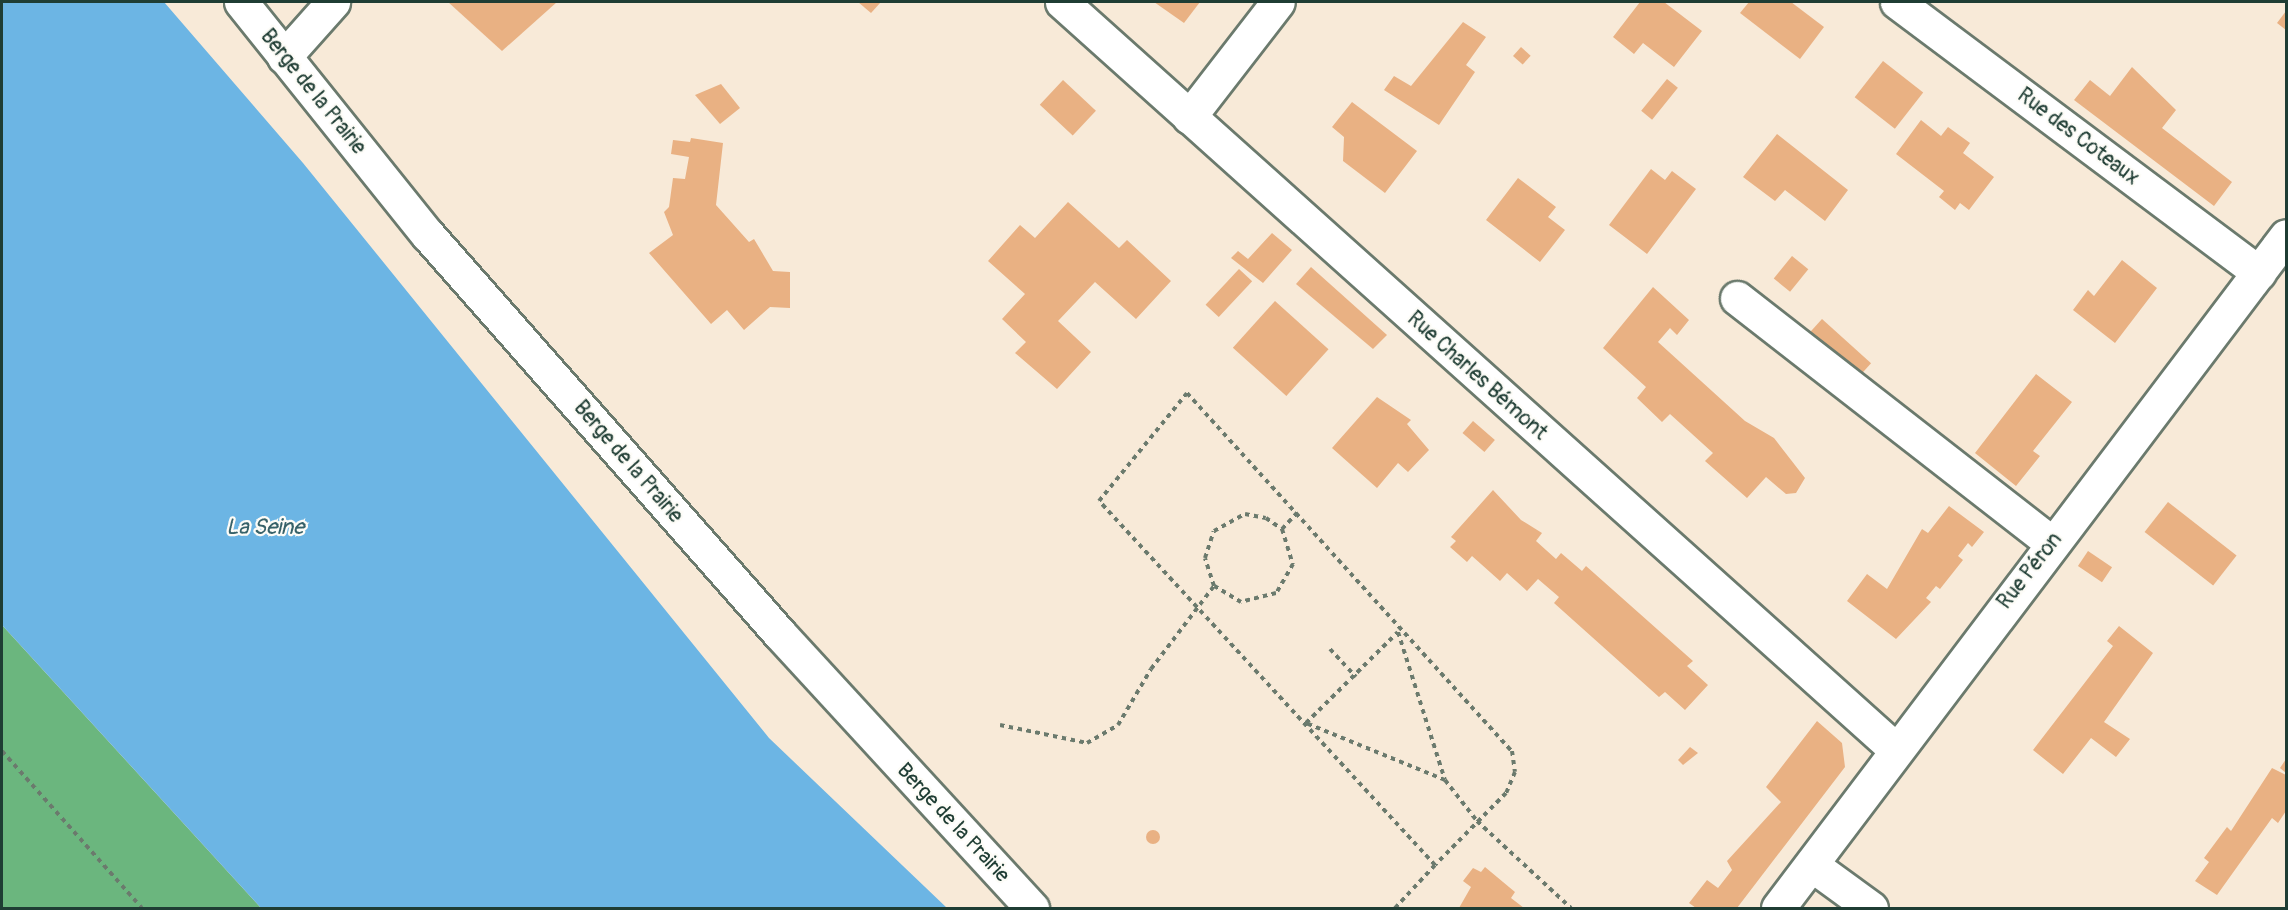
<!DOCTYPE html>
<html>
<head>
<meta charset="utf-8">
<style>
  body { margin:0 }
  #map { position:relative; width:2288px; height:910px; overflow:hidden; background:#f8ead8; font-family:Pangolin,sans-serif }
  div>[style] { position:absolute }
  .forest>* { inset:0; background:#6bb67e }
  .water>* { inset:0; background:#6cb5e4 }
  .building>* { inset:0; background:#e9b183; transform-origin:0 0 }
  .round { border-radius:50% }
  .path>* { height:4px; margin-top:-2px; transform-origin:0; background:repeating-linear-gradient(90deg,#6b7a6d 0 4.5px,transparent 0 9px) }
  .roads { filter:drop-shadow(2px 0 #6b7a6d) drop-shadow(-2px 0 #6b7a6d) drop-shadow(0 2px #6b7a6d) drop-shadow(0 -2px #6b7a6d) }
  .minor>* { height:33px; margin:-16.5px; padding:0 16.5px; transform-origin:16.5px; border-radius:16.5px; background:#fff }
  span { translate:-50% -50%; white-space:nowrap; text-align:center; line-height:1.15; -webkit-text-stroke:4.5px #fdfcf7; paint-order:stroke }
  .street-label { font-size:21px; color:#1f3d34 }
  .water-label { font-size:22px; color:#366169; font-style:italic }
  .frame { position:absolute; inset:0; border:3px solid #1f3d34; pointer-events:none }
</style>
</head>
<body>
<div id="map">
  <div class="forest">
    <i style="clip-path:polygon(2px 625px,261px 908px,2px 908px)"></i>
  </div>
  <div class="water">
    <i style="clip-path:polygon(2px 2px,164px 2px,303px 163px,769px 738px,947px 908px,261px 908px,2px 625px)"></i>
  </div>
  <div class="building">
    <i style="clip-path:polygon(448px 2px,557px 2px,502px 51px)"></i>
    <i style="clip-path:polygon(858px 2px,881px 2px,871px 13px)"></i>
    <i style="clip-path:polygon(1154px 2px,1200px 2px,1184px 23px)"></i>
    <i style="clip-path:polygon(1640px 2px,1664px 2px,1702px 31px,1674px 67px,1643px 43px,1634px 54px,1613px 37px)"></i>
    <i style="clip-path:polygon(1749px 2px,1791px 2px,1824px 27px,1800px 59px,1740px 13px)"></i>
    <i style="clip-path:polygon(2286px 11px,2286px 30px,2277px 23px)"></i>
    <i style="clip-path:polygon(1463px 22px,1486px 37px,1466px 65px,1475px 72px,1439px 125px,1384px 90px,1394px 76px,1411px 86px)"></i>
    <i style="left:1521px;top:47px;width:13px;height:12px;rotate:42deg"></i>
    <i style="left:1883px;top:61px;width:51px;height:46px;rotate:38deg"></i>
    <i style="clip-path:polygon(2132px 67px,2176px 110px,2162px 128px,2232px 182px,2214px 206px,2074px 100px,2090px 80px,2110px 96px)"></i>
    <i style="left:1667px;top:79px;width:14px;height:41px;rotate:39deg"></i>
    <i style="left:1063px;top:80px;width:45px;height:34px;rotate:43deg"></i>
    <i style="clip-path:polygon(721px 84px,740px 108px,720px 124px,695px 95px)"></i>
    <i style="clip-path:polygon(1352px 102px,1417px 151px,1385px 193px,1343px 161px,1344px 137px,1332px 127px)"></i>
    <i style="clip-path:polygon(1921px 120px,1941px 136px,1948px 127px,1970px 143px,1963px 153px,1994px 177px,1969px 210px,1960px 203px,1955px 210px,1939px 197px,1944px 191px,1896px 154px)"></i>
    <i style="clip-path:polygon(1777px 134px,1848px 190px,1825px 221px,1785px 190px,1775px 201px,1743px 177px)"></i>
    <i style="clip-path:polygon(691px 138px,723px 143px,716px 205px,749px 242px,754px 239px,773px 271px,790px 272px,790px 308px,770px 307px,744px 330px,727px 310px,711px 324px,649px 253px,673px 235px,664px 212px,669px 207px,673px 178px,685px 179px,689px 157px,671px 154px,673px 140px,690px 142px)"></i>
    <i style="clip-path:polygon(1651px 169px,1665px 180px,1672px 171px,1696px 189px,1647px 254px,1609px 225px)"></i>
    <i style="clip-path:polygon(1518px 178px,1556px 207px,1548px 217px,1565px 230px,1540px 262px,1486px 220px)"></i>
    <i style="clip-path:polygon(1068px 202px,1119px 248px,1127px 240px,1171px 281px,1136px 319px,1095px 282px,1058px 321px,1091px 352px,1057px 389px,1015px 353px,1026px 342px,1002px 319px,1025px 294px,988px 261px,1020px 225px,1035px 238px)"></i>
    <i style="clip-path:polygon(1272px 233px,1292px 250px,1263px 283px,1231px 258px,1238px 251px,1248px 259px)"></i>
    <i style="left:1792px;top:256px;width:21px;height:29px;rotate:39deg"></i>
    <i style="clip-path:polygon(2122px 260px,2157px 288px,2115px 343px,2073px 310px,2088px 290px,2094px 296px)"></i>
    <i style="clip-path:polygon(1311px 267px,1387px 335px,1373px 349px,1296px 284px)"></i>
    <i style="left:1239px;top:269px;width:18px;height:49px;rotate:43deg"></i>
    <i style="clip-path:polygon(1653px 287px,1689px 320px,1677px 335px,1670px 328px,1658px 342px,1745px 421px,1774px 438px,1805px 478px,1796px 493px,1786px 494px,1766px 477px,1747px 498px,1705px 461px,1713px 453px,1670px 414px,1662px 422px,1637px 398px,1646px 387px,1603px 348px)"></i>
    <i style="left:1275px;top:301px;width:72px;height:63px;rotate:42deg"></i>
    <i style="left:1822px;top:319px;width:66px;height:22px;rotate:42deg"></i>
    <i style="clip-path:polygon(2036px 374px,2072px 402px,2033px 451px,2040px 456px,2016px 486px,1975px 453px)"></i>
    <i style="clip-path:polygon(1377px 397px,1411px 420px,1407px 424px,1429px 450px,1408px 472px,1398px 463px,1377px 488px,1332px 448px)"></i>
    <i style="left:1473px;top:421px;width:29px;height:16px;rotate:41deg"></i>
    <i style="clip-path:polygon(1493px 490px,1521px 520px,1542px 533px,1536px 541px,1556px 559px,1561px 553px,1582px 571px,1586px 566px,1693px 661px,1687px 666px,1708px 685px,1685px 710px,1665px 692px,1659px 697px,1554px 603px,1559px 597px,1538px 579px,1527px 591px,1507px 573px,1500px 581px,1472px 556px,1467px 562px,1450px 547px,1456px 541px,1451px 537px)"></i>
    <i style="left:2168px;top:502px;width:87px;height:38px;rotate:38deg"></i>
    <i style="clip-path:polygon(1949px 506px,1984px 532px,1972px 547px,1968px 543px,1958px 556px,1963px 560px,1940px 589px,1936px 586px,1926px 598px,1931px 602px,1896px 639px,1847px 601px,1867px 574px,1887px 589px,1922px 529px,1928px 533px)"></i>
    <i style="left:2088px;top:551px;width:29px;height:18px;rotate:34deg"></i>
    <i style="clip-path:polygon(2119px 626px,2153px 653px,2104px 722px,2130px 739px,2116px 757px,2091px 738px,2063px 774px,2033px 750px,2113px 646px,2107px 641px)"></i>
    <i style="clip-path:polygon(1817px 721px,1842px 743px,1845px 767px,1737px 908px,1696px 908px,1689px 903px,1707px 880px,1718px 888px,1732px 870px,1727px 861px,1781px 802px,1766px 787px)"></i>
    <i style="clip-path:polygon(1690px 747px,1698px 753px,1683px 765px,1678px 760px)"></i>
    <i style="clip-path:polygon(2286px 759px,2286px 773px,2280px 768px)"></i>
    <i style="clip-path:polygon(2272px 768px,2286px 775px,2286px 811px,2278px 823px,2272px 818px,2217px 895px,2195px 881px,2209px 862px,2204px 858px,2227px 827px,2231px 831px)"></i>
    <i class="round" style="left:1146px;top:830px;width:14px;height:14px"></i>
    <i style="clip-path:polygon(1485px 867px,1515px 892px,1511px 898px,1524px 908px,1459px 908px,1471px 887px,1463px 881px,1473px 868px,1481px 872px)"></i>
  </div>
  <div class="path">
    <i style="left:1187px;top:393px;width:484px;rotate:47.8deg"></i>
    <i style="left:1512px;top:751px;width:21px;rotate:82deg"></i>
    <i style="left:1515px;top:772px;width:23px;rotate:113deg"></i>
    <i style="left:1506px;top:793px;width:101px;rotate:134.6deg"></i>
    <i style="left:1435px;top:865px;width:495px;rotate:-132.7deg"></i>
    <i style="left:1099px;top:501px;width:139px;rotate:-50.8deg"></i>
    <i style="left:1282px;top:529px;width:23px;rotate:-47deg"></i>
    <i style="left:1330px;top:649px;width:38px;rotate:47deg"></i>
    <i style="left:1000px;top:725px;width:89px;rotate:11.7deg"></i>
    <i style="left:1087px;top:743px;width:36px;rotate:-30deg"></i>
    <i style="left:1118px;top:725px;width:65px;rotate:-59.5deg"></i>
    <i style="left:1151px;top:669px;width:104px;rotate:-52.8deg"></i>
    <i style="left:1214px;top:586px;width:29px;rotate:-108deg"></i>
    <i style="left:1205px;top:558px;width:28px;rotate:-72deg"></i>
    <i style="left:1214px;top:531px;width:35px;rotate:-29deg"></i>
    <i style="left:1245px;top:514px;width:21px;rotate:11deg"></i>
    <i style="left:1266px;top:518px;width:19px;rotate:35deg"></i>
    <i style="left:1282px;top:529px;width:37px;rotate:73deg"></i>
    <i style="left:1293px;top:564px;width:34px;rotate:120deg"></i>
    <i style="left:1276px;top:593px;width:36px;rotate:166deg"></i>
    <i style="left:1241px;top:602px;width:31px;rotate:-149deg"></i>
    <i style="left:2px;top:751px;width:210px;rotate:48.3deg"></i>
    <i style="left:1445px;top:780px;width:150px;rotate:-157.7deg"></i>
    <i style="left:1306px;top:723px;width:129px;rotate:-44.7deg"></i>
    <i style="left:1398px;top:632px;width:155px;rotate:72.4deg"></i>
    <i style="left:1445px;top:780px;width:52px;rotate:52deg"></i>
    <i style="left:1477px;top:821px;width:128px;rotate:42.8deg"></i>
    <i style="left:1395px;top:908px;width:59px;rotate:-47.1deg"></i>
  </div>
  <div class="roads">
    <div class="minor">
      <i style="left:241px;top:2px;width:299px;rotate:51.3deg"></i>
      <i style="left:428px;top:235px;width:531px;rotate:48.59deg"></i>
      <i style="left:779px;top:633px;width:374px;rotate:47.4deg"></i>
      <i style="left:1062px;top:2px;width:1117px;rotate:41.88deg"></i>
      <i style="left:1897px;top:2px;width:452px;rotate:36.8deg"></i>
      <i style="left:284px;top:57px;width:74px;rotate:-48.3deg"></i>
      <i style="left:1189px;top:117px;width:145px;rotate:-52.3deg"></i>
      <i style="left:1737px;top:298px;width:399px;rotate:37.9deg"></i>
      <i style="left:1812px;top:865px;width:73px;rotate:36.1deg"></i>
      <i style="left:1778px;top:908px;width:842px;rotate:-52.91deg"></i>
    </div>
  </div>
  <div class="street-label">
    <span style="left:313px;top:92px;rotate:51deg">Berge de la Prairie</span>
    <span style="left:2078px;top:137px;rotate:37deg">Rue des Coteaux</span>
    <span style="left:1477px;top:376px;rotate:42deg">Rue Charles Bémont</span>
    <span style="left:628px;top:462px;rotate:49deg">Berge de la Prairie</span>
    <span style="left:2030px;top:571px;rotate:-52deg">Rue Péron</span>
    <span style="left:953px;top:823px;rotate:47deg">Berge de la Prairie</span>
  </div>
  <div class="water-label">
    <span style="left:265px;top:528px">La Seine</span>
  </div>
  <div class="frame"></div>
</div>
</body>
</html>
